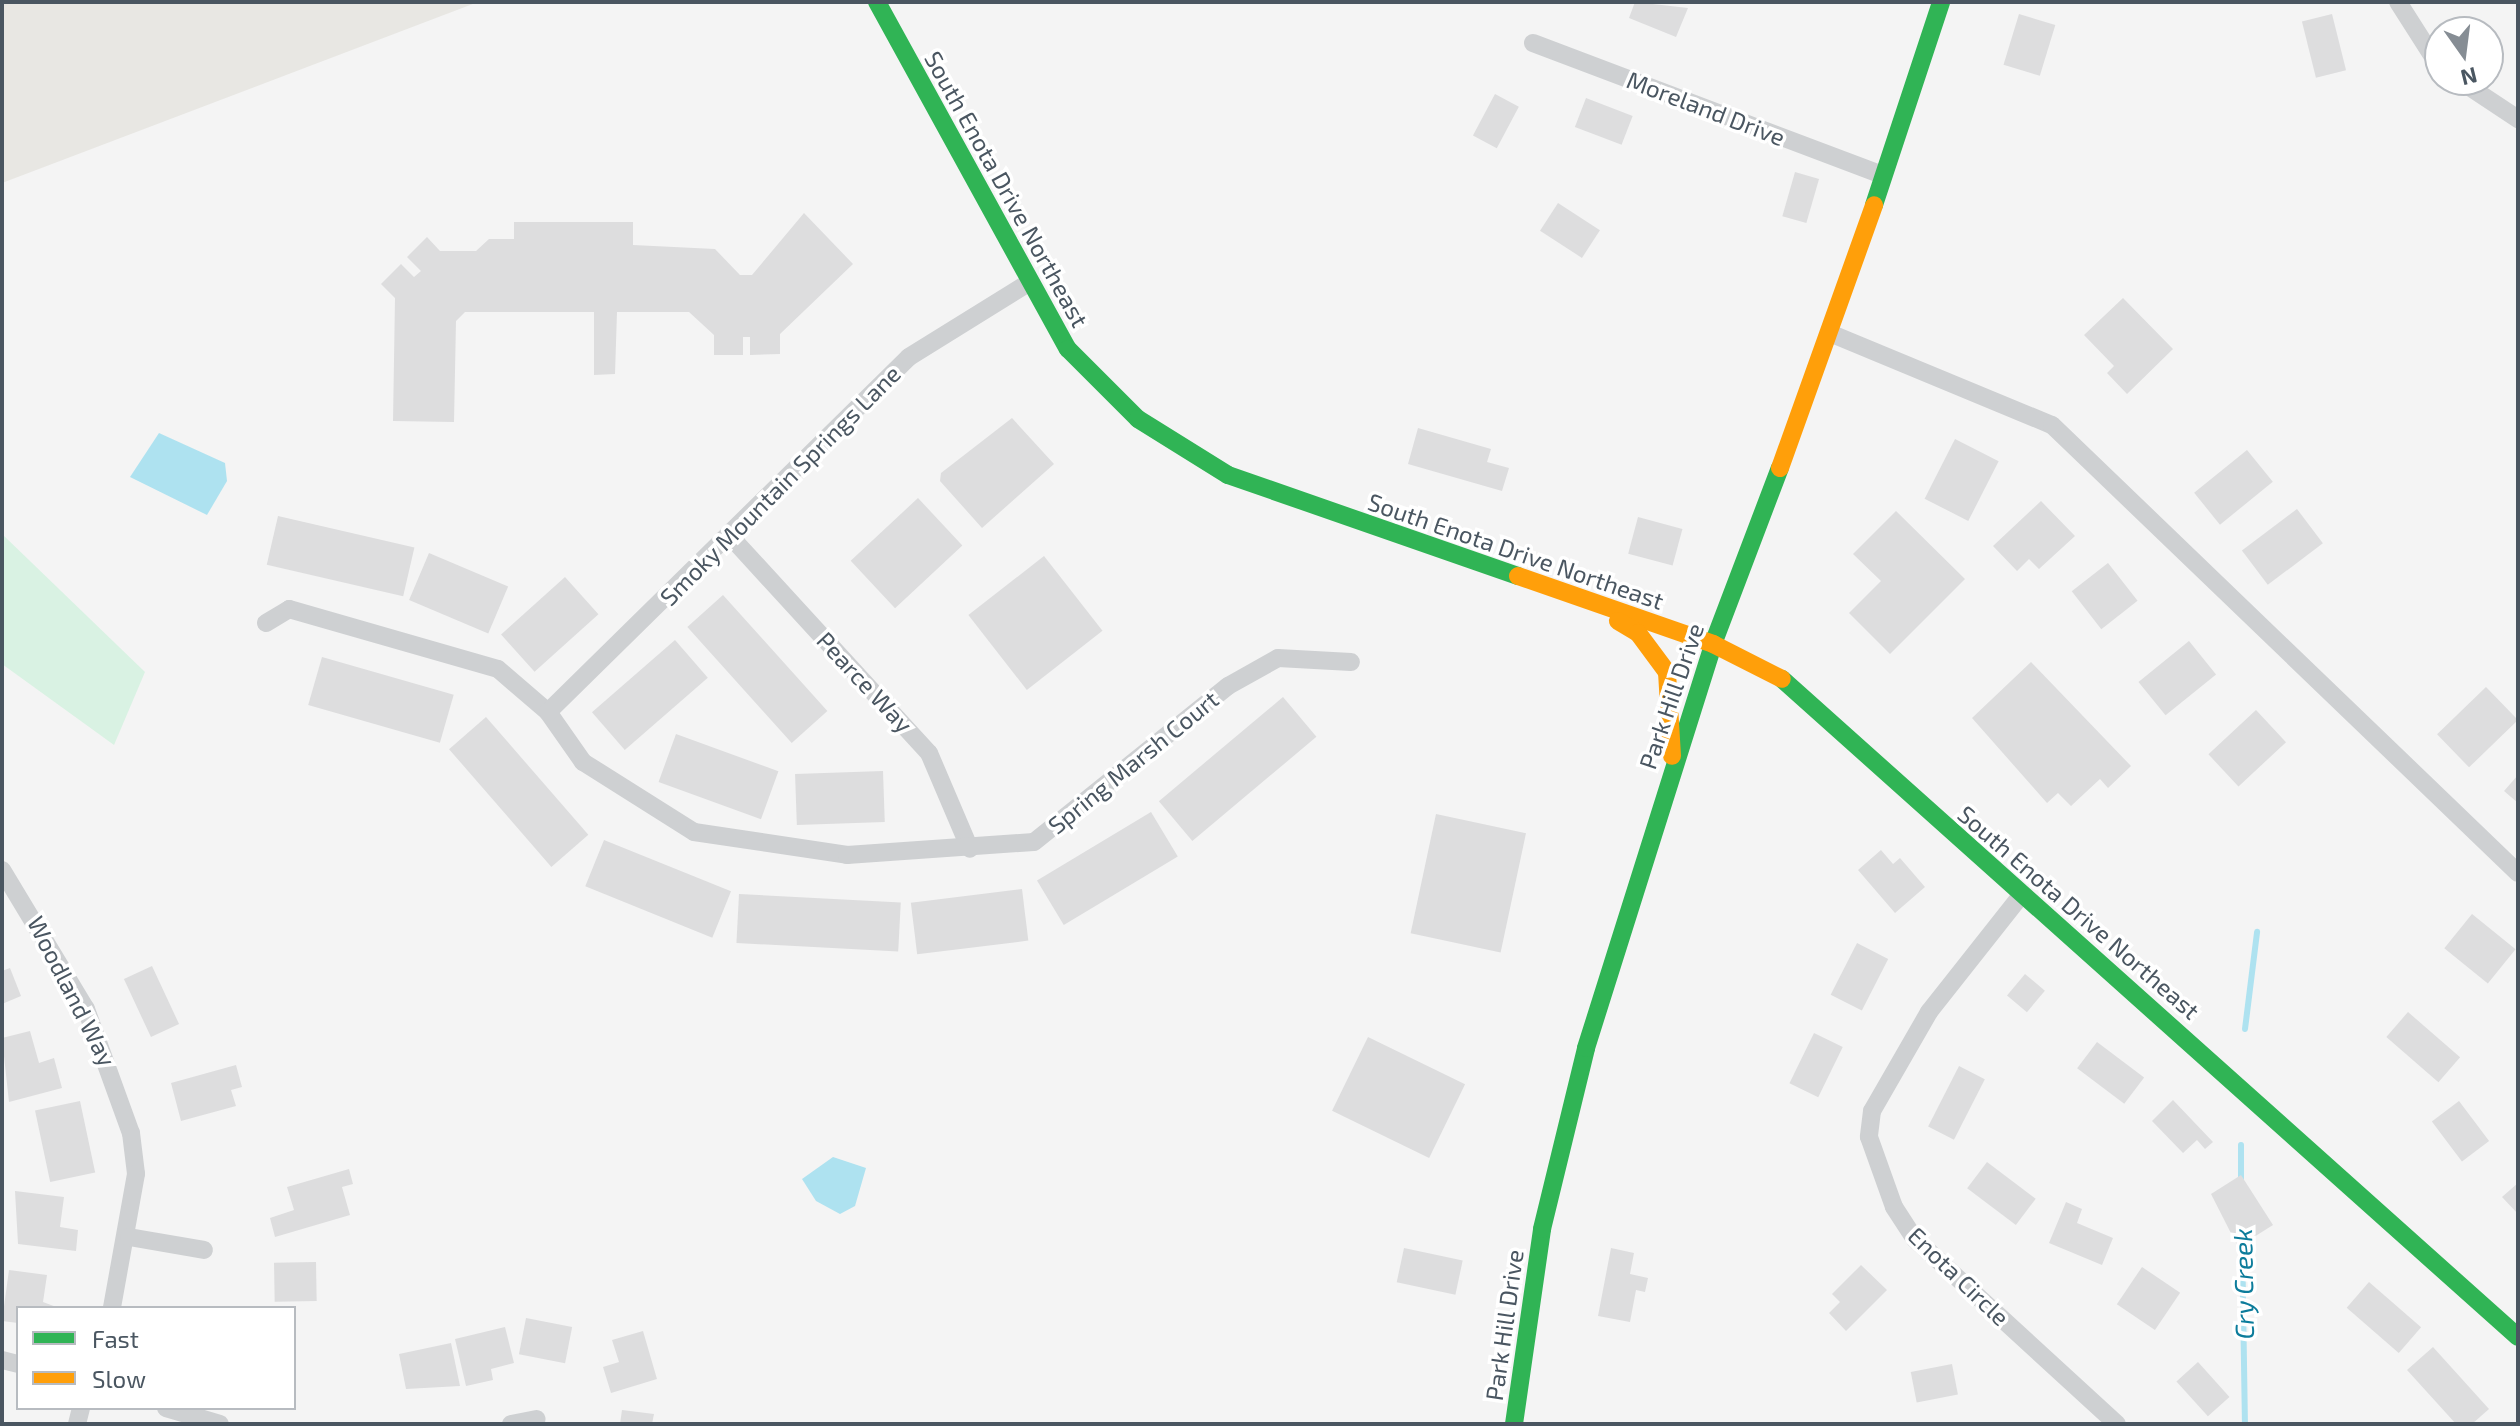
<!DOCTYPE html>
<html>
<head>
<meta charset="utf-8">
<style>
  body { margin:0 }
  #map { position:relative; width:2520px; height:1426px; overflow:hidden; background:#f4f4f4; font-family:"Exo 2",sans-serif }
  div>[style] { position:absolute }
  .commercial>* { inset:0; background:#e8e7e3 }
  .green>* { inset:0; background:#d9f2e3 }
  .water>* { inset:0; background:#aee2f0 }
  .stream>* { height:6px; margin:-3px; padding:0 3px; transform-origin:3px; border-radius:3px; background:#aee2f0 }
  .building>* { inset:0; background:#ddddde; transform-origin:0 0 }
  .street>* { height:18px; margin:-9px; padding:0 9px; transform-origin:9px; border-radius:9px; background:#ced0d2 }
  .fast>* { height:18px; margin:-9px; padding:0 9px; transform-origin:9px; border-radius:9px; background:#30b455 }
  .slow>* { height:18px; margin:-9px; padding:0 9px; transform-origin:9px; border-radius:9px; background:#ff9f0a }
  span { translate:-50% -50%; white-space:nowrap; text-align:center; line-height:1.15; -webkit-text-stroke:7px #fff; paint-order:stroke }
  .street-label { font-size:24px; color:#4a5661 }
  .water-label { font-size:26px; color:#0c7c9b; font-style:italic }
  .frame { position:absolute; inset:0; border:4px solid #4a5661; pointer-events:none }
  .legend { position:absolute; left:16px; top:1306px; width:280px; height:104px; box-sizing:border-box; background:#fff; border:2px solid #b7bbc0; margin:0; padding:10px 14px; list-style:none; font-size:24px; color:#4a5661 }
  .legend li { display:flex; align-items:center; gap:16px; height:40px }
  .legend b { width:40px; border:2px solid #b7bbc0 }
  .north { position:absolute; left:2424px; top:16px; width:80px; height:80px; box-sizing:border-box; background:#fff; border:2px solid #b7bbc0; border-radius:50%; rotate:166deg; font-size:22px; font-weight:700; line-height:32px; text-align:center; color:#4a5661 }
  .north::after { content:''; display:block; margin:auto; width:28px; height:36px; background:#868d94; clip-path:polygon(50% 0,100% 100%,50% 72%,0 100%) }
</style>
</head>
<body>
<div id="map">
  <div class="commercial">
    <i style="clip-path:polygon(2px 2px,478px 2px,2px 183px)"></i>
  </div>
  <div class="green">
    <i style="clip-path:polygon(2px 534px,145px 672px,114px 745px,2px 664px)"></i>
  </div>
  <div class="water">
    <i style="clip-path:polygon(159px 433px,225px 463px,227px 481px,207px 515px,130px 477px)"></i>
    <i style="clip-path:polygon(833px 1157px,866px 1168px,855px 1206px,840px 1214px,816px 1201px,802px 1179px)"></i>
  </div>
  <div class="stream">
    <i style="left:2245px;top:1029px;width:98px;rotate:-82.9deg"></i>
    <i style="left:2241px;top:1145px;width:36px;rotate:90deg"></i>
    <i style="left:2242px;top:1236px;width:188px;rotate:89.1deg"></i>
  </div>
  <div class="building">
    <i style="clip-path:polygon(1635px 2px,1688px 8px,1676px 37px,1629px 18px)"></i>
    <i style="left:2019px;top:14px;width:38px;height:53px;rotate:17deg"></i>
    <i style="left:2332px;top:14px;width:58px;height:31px;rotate:76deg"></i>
    <i style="left:1495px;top:94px;width:27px;height:47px;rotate:28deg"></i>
    <i style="left:1586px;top:98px;width:50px;height:31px;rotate:21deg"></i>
    <i style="left:1795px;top:172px;width:25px;height:46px;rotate:16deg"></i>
    <i style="left:1558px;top:203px;width:50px;height:33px;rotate:33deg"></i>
    <i style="clip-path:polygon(804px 213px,853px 264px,780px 334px,780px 354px,750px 355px,750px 337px,743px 337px,743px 355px,714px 355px,714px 335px,689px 312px,617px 312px,615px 374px,594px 375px,594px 312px,465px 312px,456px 321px,454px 422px,393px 421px,395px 298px,381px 284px,401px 264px,414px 277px,421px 271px,407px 257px,427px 237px,440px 251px,476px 251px,489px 239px,514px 239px,514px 222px,633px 222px,633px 245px,715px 249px,740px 275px,752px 275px)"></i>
    <i style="clip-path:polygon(2123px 298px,2173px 349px,2127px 394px,2107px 373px,2114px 366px,2084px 335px)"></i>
    <i style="clip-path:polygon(1012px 418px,1054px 464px,982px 528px,940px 481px,941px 473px)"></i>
    <i style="clip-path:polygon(1418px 428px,1491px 449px,1487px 462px,1509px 468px,1502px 491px,1408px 464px)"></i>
    <i style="left:1955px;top:439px;width:49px;height:67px;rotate:27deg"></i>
    <i style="left:2247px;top:450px;width:41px;height:68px;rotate:51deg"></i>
    <i style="left:918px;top:498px;width:65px;height:92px;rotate:47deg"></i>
    <i style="clip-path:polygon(2041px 501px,2075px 536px,2039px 569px,2029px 559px,2017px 571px,1993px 546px)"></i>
    <i style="left:2297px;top:509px;width:43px;height:69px;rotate:53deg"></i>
    <i style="clip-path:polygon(1896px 511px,1965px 579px,1890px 654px,1849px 613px,1881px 581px,1853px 554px)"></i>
    <i style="left:278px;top:516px;width:140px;height:50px;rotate:13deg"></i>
    <i style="left:1638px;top:517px;width:46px;height:38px;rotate:15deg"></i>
    <i style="left:429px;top:553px;width:86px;height:51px;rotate:23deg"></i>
    <i style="left:1044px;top:556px;width:95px;height:96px;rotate:52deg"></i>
    <i style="left:2108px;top:563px;width:48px;height:46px;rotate:52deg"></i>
    <i style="left:565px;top:577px;width:50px;height:86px;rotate:48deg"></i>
    <i style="left:723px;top:595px;width:156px;height:48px;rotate:48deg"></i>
    <i style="left:675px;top:640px;width:50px;height:110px;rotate:49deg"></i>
    <i style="left:2189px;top:641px;width:43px;height:65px;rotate:51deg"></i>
    <i style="left:322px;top:657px;width:137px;height:50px;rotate:16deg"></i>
    <i style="clip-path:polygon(2031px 662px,2131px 766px,2108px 788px,2100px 779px,2071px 806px,2058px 793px,2047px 803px,1972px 718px)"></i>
    <i style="left:2486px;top:687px;width:46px;height:68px;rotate:46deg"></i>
    <i style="left:1283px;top:697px;width:52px;height:162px;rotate:50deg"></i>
    <i style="left:2256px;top:710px;width:44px;height:65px;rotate:47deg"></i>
    <i style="left:486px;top:717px;width:156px;height:49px;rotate:49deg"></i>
    <i style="left:676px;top:734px;width:109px;height:51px;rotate:20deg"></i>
    <i style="left:883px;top:771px;width:51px;height:88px;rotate:88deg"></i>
    <i style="clip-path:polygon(2518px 775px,2518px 803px,2504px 791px)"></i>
    <i style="left:1151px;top:812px;width:52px;height:133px;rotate:59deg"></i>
    <i style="left:1436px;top:814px;width:92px;height:122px;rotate:12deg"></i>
    <i style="left:604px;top:840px;width:137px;height:50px;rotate:22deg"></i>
    <i style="clip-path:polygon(1881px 850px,1893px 864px,1900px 858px,1925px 887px,1895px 913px,1858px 870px)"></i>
    <i style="left:1022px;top:889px;width:52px;height:112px;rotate:83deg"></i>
    <i style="left:739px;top:894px;width:162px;height:49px;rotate:3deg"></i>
    <i style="left:2472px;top:914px;width:56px;height:44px;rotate:39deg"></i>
    <i style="left:1857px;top:943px;width:35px;height:58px;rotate:27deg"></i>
    <i style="left:152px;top:966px;width:64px;height:31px;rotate:65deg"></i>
    <i style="clip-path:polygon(10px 968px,21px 996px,2px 1004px,2px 971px)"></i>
    <i style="left:2025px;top:974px;width:26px;height:28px;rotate:40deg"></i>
    <i style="left:2408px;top:1012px;width:69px;height:33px;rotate:41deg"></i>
    <i style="clip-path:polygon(30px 1031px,39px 1063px,54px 1058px,62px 1088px,9px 1102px,2px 1038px)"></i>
    <i style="left:1814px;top:1033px;width:32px;height:56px;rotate:26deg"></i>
    <i style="left:1368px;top:1037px;width:108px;height:82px;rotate:26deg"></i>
    <i style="left:2097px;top:1042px;width:59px;height:33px;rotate:37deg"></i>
    <i style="clip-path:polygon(236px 1065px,242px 1087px,231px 1090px,236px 1106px,181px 1121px,171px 1083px)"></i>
    <i style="left:1959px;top:1066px;width:29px;height:68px;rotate:27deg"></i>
    <i style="clip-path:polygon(2173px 1100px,2213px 1142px,2205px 1149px,2197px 1140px,2183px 1153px,2152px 1121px)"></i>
    <i style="left:80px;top:1101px;width:73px;height:46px;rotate:78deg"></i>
    <i style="left:2459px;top:1101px;width:50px;height:34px;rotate:53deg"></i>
    <i style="left:1987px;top:1162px;width:61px;height:33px;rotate:37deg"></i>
    <i style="clip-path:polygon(349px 1169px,353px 1184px,342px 1187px,350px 1215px,275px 1237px,270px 1218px,294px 1210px,287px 1187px)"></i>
    <i style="clip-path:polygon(2241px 1175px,2273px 1225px,2238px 1247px,2211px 1194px)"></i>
    <i style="clip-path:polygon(2518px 1183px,2518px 1214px,2502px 1197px)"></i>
    <i style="clip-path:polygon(15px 1191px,64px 1197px,60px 1227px,78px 1230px,76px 1251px,18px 1244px)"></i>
    <i style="clip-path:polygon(2066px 1202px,2082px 1209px,2077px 1223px,2113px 1238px,2102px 1265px,2049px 1243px)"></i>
    <i style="left:1404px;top:1248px;width:60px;height:35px;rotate:12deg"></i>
    <i style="clip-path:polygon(1611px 1248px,1634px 1253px,1630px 1274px,1648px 1278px,1645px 1292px,1636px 1290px,1630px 1322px,1598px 1316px)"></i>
    <i style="left:316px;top:1262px;width:39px;height:42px;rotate:89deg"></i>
    <i style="clip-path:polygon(1861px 1265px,1887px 1290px,1846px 1331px,1829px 1313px,1840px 1302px,1832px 1294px)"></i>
    <i style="left:2142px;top:1267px;width:46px;height:45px;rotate:34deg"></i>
    <i style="clip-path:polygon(9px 1270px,47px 1275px,43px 1302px,59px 1308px,18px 1308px,18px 1323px,2px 1321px)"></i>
    <i style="left:2369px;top:1282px;width:69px;height:34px;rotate:41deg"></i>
    <i style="left:526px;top:1318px;width:47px;height:37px;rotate:11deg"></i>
    <i style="clip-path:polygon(505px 1327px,514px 1363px,491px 1369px,493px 1380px,466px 1386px,455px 1339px)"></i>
    <i style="clip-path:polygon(643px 1331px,657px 1379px,611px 1393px,603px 1367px,619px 1362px,612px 1340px)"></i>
    <i style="clip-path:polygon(451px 1343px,460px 1386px,406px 1389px,399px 1354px)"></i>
    <i style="clip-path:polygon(2433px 1347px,2489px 1409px,2472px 1424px,2456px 1424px,2407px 1370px)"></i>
    <i style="left:2198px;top:1362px;width:47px;height:29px;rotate:48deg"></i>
    <i style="left:1952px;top:1364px;width:31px;height:42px;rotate:79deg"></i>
    <i style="clip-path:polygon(622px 1410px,654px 1414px,652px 1424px,620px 1424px)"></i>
  </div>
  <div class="street">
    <i style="left:2398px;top:2px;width:78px;rotate:57.5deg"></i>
    <i style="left:1533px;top:43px;width:370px;rotate:20.7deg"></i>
    <i style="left:2459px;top:80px;width:71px;rotate:33.5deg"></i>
    <i style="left:1832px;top:334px;width:238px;rotate:22.5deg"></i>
    <i style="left:2052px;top:425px;width:646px;rotate:43.87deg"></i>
    <i style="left:730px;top:536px;width:294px;rotate:47.5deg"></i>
    <i style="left:929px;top:753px;width:104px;rotate:66.9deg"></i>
    <i style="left:266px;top:623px;width:27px;rotate:-31deg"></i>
    <i style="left:289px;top:609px;width:217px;rotate:16deg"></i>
    <i style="left:498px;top:669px;width:66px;rotate:40.7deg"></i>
    <i style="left:548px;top:712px;width:61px;rotate:55deg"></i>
    <i style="left:583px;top:762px;width:131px;rotate:32.2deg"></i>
    <i style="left:694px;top:832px;width:155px;rotate:8.5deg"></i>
    <i style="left:847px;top:855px;width:187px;rotate:-4deg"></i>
    <i style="left:1034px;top:842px;width:249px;rotate:-38.8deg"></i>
    <i style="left:1228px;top:686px;width:57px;rotate:-29.2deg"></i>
    <i style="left:1278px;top:658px;width:73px;rotate:3.1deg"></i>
    <i style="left:548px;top:712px;width:506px;rotate:-44.52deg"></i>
    <i style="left:909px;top:357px;width:142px;rotate:-31.8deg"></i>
    <i style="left:2px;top:870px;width:162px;rotate:58.9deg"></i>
    <i style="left:86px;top:1009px;width:132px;rotate:70.1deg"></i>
    <i style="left:131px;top:1133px;width:41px;rotate:83deg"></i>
    <i style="left:136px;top:1174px;width:136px;rotate:100.2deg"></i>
    <i style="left:2019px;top:898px;width:145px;rotate:128.3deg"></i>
    <i style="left:1929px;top:1012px;width:114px;rotate:119.9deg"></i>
    <i style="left:1872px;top:1111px;width:26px;rotate:97deg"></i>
    <i style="left:1869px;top:1137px;width:74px;rotate:70.3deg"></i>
    <i style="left:1894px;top:1207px;width:38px;rotate:57deg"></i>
    <i style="left:1915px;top:1239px;width:274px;rotate:42.5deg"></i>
    <i style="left:129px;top:1237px;width:76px;rotate:9.8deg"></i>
    <i style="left:2px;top:1360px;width:16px;rotate:14deg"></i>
    <i style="left:166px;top:1408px;width:56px;rotate:16.5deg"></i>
    <i style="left:77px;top:1424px;width:16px;rotate:-76deg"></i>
    <i style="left:511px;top:1424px;width:26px;rotate:-11deg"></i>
  </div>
  <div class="fast">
    <i style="left:877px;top:2px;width:396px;rotate:61.2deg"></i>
    <i style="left:1068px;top:349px;width:99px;rotate:45deg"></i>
    <i style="left:1138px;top:419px;width:106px;rotate:31.9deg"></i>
    <i style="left:1228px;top:475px;width:307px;rotate:19.2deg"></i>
    <i style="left:1874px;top:205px;width:214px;rotate:-71.7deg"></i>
    <i style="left:1782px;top:679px;width:987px;rotate:41.8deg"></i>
    <i style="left:1514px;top:1424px;width:197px;rotate:-81.8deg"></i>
    <i style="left:1542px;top:1229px;width:186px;rotate:-76.3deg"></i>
    <i style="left:1586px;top:1048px;width:423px;rotate:-72.5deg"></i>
    <i style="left:1713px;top:644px;width:188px;rotate:-69.2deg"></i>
  </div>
  <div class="slow">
    <i style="left:1780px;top:468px;width:279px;rotate:-70.3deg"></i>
    <i style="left:1518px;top:576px;width:207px;rotate:19.2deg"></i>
    <i style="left:1713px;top:644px;width:77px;rotate:26.9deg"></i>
    <i style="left:1618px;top:621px;width:23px;rotate:31deg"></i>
    <i style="left:1638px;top:633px;width:49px;rotate:53.4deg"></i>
    <i style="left:1667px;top:672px;width:84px;rotate:86.6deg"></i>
  </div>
  <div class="street-label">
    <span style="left:1706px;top:108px;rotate:21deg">Moreland Drive</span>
    <span style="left:1007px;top:189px;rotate:61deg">South Enota Drive Northeast</span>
    <span style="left:780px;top:485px;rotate:-45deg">Smoky Mountain Springs Lane</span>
    <span style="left:1516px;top:551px;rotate:19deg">South Enota Drive Northeast</span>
    <span style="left:865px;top:682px;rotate:47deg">Pearce Way</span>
    <span style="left:1671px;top:696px;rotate:-71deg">Park Hill Drive</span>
    <span style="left:1133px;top:762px;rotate:-39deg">Spring Marsh Court</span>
    <span style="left:2079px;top:912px;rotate:41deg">South Enota Drive Northeast</span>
    <span style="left:72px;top:991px;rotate:63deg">Woodland Way</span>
    <span style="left:1959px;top:1276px;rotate:44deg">Enota Circle</span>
    <span style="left:1504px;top:1325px;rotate:-82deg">Park Hill Drive</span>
  </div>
  <div class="water-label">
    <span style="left:2243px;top:1284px;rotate:-91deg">Cry Creek</span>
  </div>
  <div class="frame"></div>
  <ul class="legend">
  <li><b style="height:10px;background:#30b455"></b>Fast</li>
  <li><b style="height:10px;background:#ff9f0a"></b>Slow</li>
  </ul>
  <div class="north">N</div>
</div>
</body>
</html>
